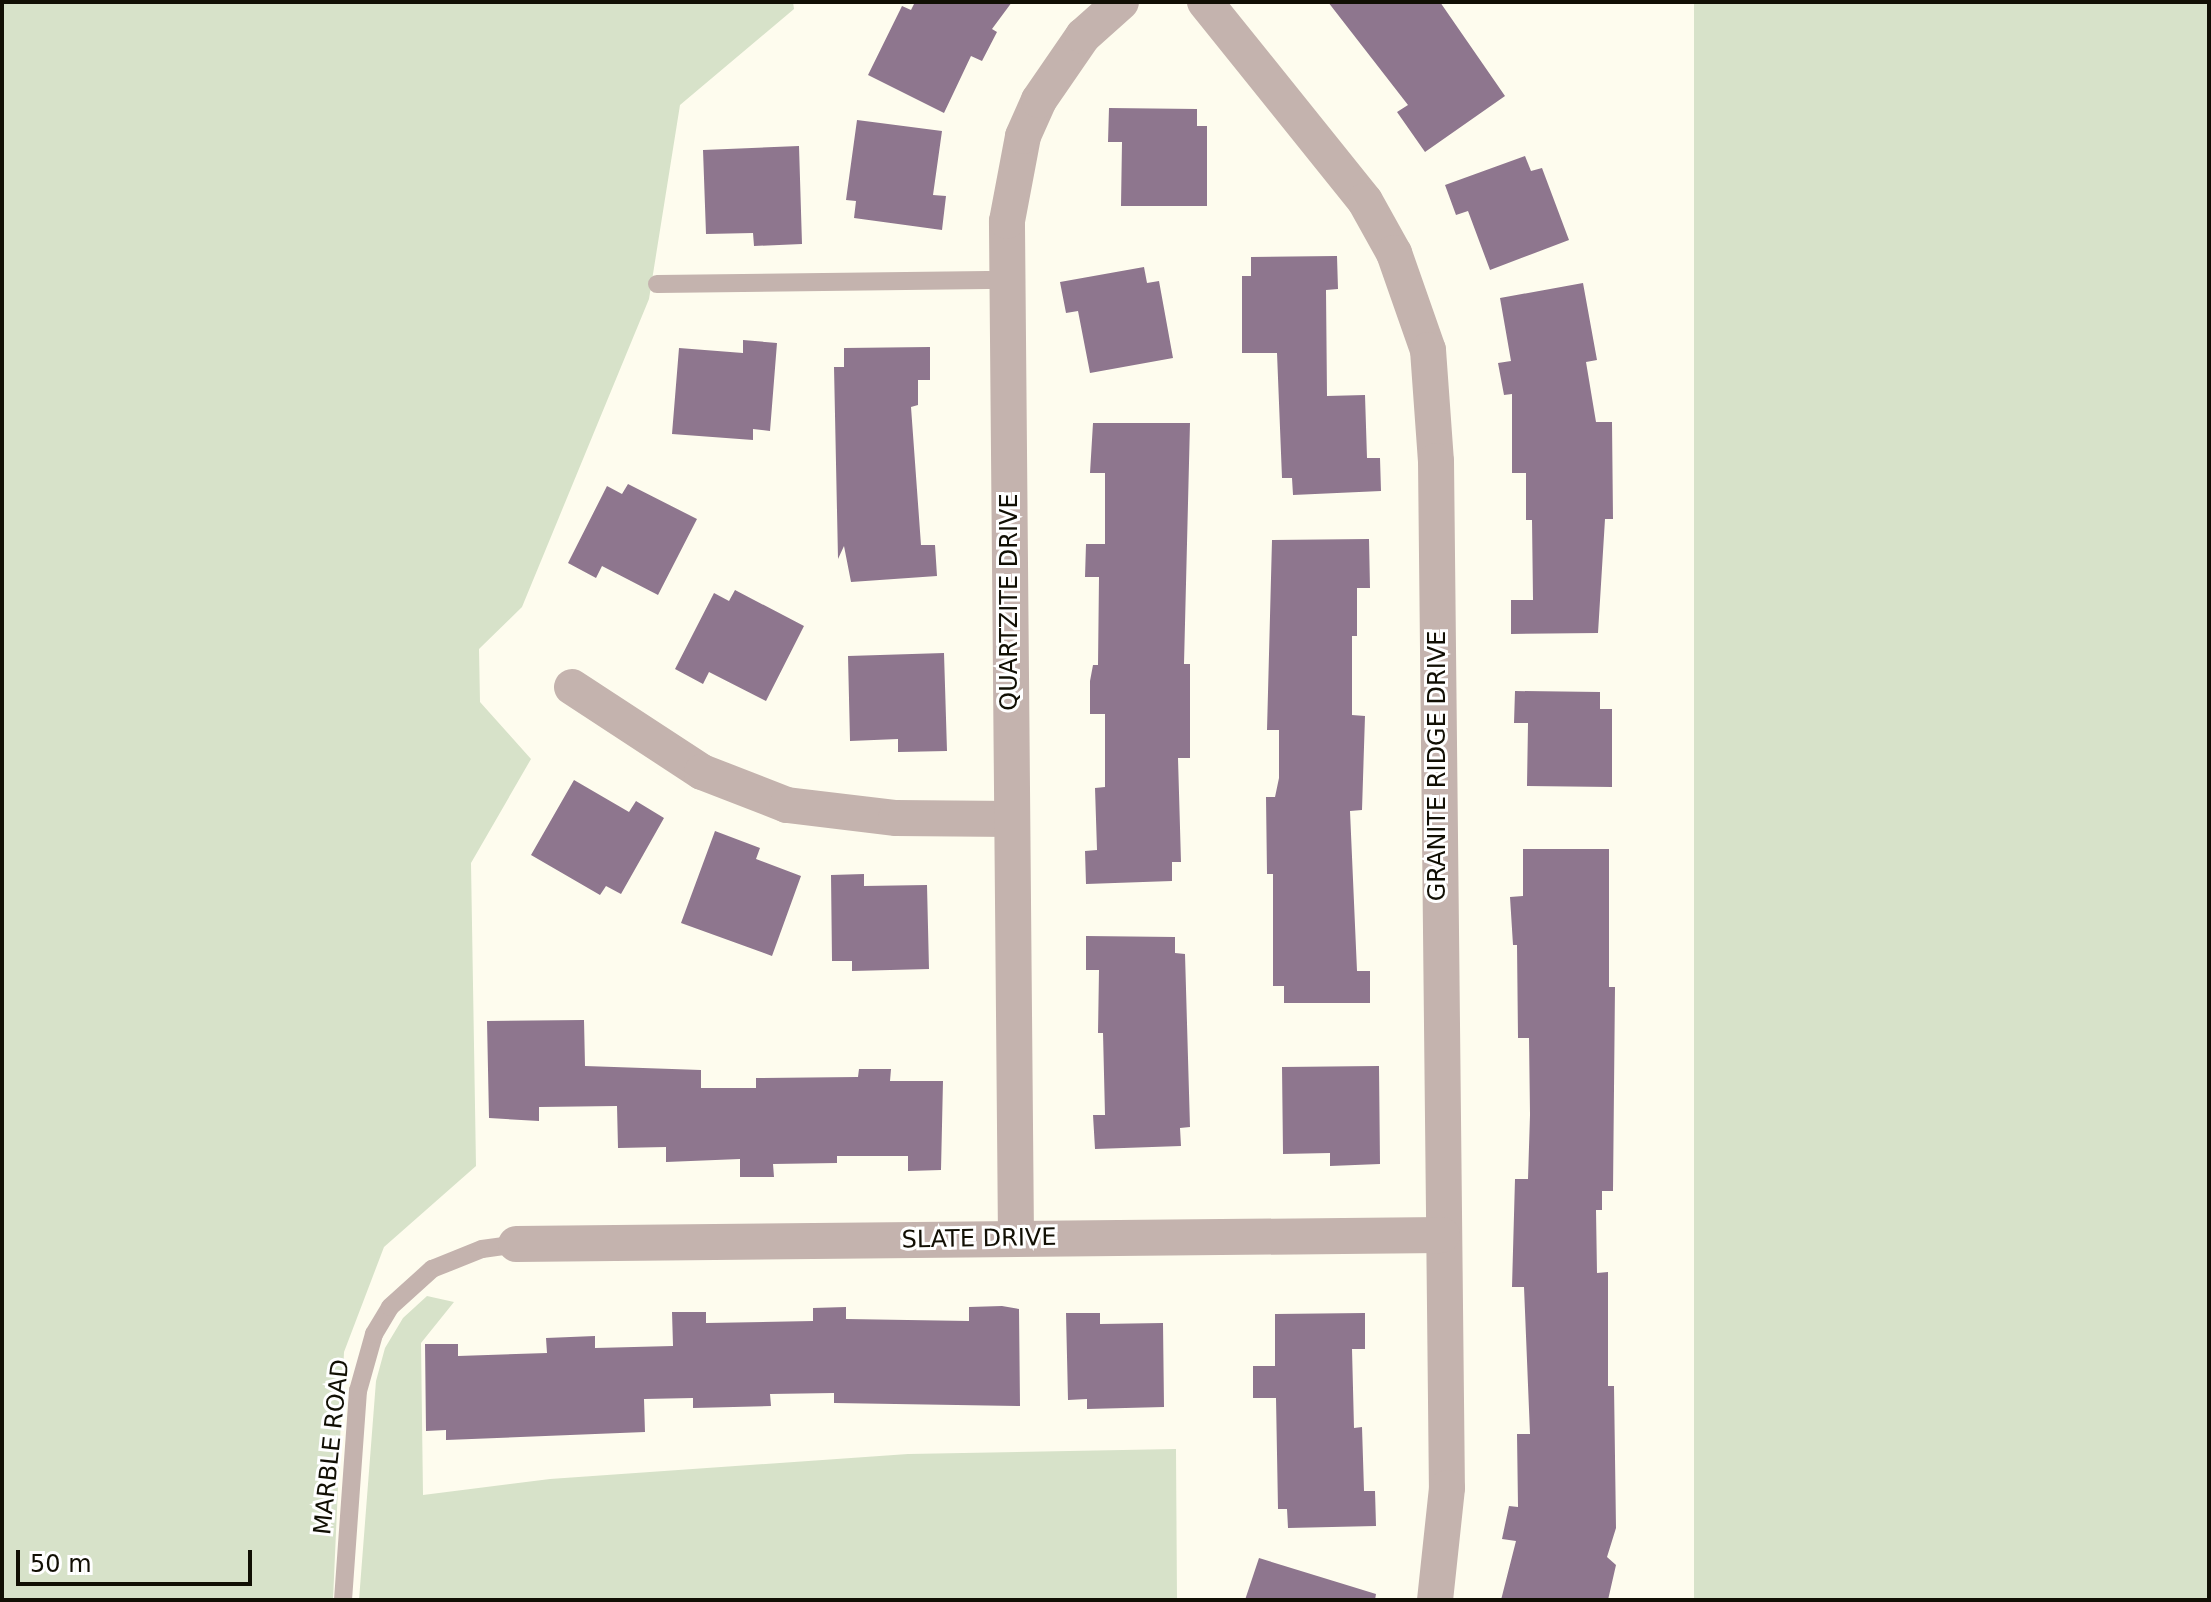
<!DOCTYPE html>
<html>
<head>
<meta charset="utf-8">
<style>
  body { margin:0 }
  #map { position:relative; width:2211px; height:1602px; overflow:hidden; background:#fefcee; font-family:"DejaVu Sans",sans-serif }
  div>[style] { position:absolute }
  .green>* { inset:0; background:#d7e2c9; transform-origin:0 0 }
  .building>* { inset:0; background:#8e768e }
  .service>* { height:18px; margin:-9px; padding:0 9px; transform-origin:9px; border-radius:9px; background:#c4b3ae }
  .minor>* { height:36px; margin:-18px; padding:0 18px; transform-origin:18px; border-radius:18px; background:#c4b3ae }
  span { translate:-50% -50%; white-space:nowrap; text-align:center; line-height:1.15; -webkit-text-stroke:6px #fff; paint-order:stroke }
  .street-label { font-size:24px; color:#110f04 }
  .frame { position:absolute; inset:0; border:4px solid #110f04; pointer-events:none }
  .scale { position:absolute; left:16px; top:1550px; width:236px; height:36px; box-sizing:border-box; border:4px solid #110f04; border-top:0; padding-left:10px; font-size:24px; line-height:28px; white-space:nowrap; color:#110f04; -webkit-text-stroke:6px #fff; paint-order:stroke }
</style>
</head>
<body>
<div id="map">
  <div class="green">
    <i style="clip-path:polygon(2px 2px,793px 2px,794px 9px,680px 105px,649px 299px,522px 607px,479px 649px,480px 702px,531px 759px,471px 863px,476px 1166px,384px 1247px,344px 1352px,333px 1600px,2px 1600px)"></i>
    <i style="left:1694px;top:2px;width:515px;height:1598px"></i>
    <i style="clip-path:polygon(427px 1296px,454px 1302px,421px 1343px,423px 1495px,550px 1479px,908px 1454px,1176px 1449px,1177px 1600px,359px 1600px,376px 1381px,385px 1348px,403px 1318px)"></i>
  </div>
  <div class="building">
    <i style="clip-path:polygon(915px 2px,1012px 2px,992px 29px,997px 32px,982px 61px,971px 56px,944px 113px,868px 75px,902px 6px,911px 10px)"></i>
    <i style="clip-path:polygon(1328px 2px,1440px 2px,1505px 96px,1425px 152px,1397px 112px,1408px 105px)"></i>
    <i style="clip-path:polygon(1109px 108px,1197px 109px,1197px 126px,1207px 126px,1207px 206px,1121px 206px,1122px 142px,1108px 142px)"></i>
    <i style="clip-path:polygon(857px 120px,942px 131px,933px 195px,946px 196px,942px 230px,854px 218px,856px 201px,846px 200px)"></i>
    <i style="clip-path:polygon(799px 146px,802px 244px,754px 246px,753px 233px,706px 234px,703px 150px)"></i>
    <i style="clip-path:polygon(1525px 156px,1531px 171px,1542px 168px,1569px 240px,1490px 270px,1468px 211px,1456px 215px,1445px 185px)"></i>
    <i style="clip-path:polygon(1337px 256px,1338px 289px,1326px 290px,1327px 396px,1365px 395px,1367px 458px,1380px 458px,1381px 491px,1293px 495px,1292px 478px,1282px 478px,1277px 353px,1242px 353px,1242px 276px,1251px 276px,1251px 257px)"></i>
    <i style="clip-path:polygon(1144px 267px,1147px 283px,1159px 281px,1173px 358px,1090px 373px,1078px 311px,1066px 313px,1060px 282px)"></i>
    <i style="clip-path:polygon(1583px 283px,1597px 360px,1586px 362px,1596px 422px,1612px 422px,1613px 519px,1605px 519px,1598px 633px,1511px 634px,1511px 600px,1533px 600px,1532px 520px,1526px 520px,1526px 473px,1512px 473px,1512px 394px,1504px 395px,1498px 363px,1511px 361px,1500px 298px)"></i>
    <i style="clip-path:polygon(743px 340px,777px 343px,770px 431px,753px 429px,753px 440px,672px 434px,679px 348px,743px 353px)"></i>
    <i style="clip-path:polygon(930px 347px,930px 380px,918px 380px,918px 405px,911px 407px,921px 545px,935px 545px,937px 576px,851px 582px,844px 546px,838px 559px,834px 367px,844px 367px,844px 348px)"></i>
    <i style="clip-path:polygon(1093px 423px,1190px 423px,1184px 664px,1190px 664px,1190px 758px,1178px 758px,1181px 862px,1172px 862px,1172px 881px,1086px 884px,1085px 851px,1097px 850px,1095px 788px,1105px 787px,1105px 714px,1090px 714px,1090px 681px,1093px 665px,1098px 665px,1099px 577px,1085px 577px,1086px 544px,1105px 544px,1105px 473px,1090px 473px)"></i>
    <i style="clip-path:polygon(628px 484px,697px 519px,658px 595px,602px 566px,596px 578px,568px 563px,607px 486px,622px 494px)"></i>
    <i style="clip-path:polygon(1369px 539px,1370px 588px,1357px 588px,1357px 636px,1352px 636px,1352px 715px,1365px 716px,1362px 810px,1350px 811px,1357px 971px,1370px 971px,1370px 1003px,1284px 1003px,1284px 986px,1273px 986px,1273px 874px,1267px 874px,1266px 797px,1275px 797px,1279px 778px,1279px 730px,1267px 730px,1272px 540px)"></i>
    <i style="clip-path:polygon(735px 590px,804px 626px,766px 701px,709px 672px,703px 684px,675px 669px,714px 593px,729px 601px)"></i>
    <i style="clip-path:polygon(944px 653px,947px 751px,898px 752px,898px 739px,850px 741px,848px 656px)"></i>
    <i style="clip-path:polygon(1515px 691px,1600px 692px,1600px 709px,1612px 709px,1612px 787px,1527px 786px,1528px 723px,1514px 723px)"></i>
    <i style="clip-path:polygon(574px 780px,629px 812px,636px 801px,664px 818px,621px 894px,606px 886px,600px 895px,531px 855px)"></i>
    <i style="clip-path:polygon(715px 831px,760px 848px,756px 859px,801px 876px,772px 956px,681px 923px)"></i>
    <i style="clip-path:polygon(1523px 849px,1609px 849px,1609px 987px,1615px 987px,1613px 1191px,1602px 1191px,1602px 1210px,1596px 1210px,1597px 1273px,1608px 1272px,1608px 1386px,1614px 1386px,1616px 1528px,1607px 1557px,1616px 1565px,1608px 1600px,1501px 1600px,1516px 1541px,1502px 1539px,1509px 1506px,1518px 1507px,1517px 1434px,1530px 1434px,1524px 1287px,1512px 1287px,1515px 1179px,1528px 1179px,1530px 1115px,1529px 1038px,1518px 1038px,1517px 945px,1513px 945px,1510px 897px,1523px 896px)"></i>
    <i style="clip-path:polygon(864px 874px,864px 886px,927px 885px,929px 969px,852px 971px,852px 961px,832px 961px,831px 875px)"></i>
    <i style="clip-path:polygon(1086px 936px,1175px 937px,1175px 953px,1185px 954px,1190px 1127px,1180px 1128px,1181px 1146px,1095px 1149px,1093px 1115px,1105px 1115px,1103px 1033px,1098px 1033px,1099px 970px,1086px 970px)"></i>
    <i style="clip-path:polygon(584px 1020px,585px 1066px,701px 1070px,701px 1088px,756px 1088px,756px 1078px,858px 1077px,859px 1069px,891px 1069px,890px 1081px,943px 1081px,941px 1170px,908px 1171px,908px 1156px,837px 1156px,837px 1163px,773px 1164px,774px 1177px,740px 1177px,740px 1159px,666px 1162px,666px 1147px,618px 1148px,617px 1106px,539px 1107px,539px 1121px,489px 1118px,487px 1021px)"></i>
    <i style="clip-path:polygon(1379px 1066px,1380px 1164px,1330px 1166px,1330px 1153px,1283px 1154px,1282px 1067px)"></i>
    <i style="clip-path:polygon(1002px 1306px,1019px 1309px,1020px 1406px,834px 1403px,834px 1393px,770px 1394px,771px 1406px,693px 1408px,693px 1398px,644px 1399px,645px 1432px,446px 1440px,446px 1430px,426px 1431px,425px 1344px,458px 1344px,458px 1356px,547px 1353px,546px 1338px,595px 1336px,595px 1348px,673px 1346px,672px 1312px,706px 1312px,706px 1323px,813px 1321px,813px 1308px,846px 1307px,846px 1319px,969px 1321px,969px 1307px)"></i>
    <i style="clip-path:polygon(1066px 1313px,1100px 1313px,1100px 1324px,1163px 1323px,1164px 1407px,1087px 1409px,1087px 1399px,1068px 1400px)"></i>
    <i style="clip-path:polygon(1365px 1313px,1365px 1349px,1352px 1349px,1354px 1428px,1362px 1427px,1364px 1491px,1375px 1491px,1376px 1526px,1288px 1528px,1287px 1509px,1278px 1509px,1276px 1398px,1253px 1398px,1253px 1366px,1275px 1366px,1275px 1314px)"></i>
    <i style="clip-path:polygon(1259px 1558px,1376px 1594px,1375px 1600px,1245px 1600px)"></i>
  </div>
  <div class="service">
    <i style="left:657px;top:284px;width:351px;rotate:-0.7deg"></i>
    <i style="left:343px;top:1600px;width:210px;rotate:-85.9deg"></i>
    <i style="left:358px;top:1391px;width:59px;rotate:-74.3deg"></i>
    <i style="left:374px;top:1334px;width:31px;rotate:-59deg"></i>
    <i style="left:390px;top:1307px;width:57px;rotate:-42.1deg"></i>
    <i style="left:432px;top:1269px;width:54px;rotate:-21.8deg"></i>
    <i style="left:482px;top:1249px;width:34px;rotate:-8deg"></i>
  </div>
  <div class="minor">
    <i style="left:1205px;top:2px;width:255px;rotate:51.2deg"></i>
    <i style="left:1365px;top:201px;width:60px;rotate:60.9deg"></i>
    <i style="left:1394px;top:253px;width:103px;rotate:70.7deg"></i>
    <i style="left:1428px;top:350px;width:111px;rotate:85.9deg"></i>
    <i style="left:1436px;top:461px;width:1027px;rotate:89.39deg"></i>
    <i style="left:1447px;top:1488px;width:113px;rotate:96.1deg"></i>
    <i style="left:572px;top:687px;width:155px;rotate:33.2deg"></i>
    <i style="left:702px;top:772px;width:91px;rotate:21.2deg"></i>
    <i style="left:787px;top:805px;width:110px;rotate:6.8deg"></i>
    <i style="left:896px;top:818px;width:116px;rotate:0.5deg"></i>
    <i style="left:1016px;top:1238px;width:1017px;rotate:-90.51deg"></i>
    <i style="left:1007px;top:221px;width:86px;rotate:-79.3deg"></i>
    <i style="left:1023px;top:136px;width:39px;rotate:-66deg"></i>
    <i style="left:1039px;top:100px;width:78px;rotate:-55.5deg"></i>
    <i style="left:1083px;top:36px;width:51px;rotate:-41.8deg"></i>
    <i style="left:516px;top:1244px;width:926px;rotate:-0.56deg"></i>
  </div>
  <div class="street-label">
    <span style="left:1010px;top:602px;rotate:-90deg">QUARTZITE DRIVE</span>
    <span style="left:1438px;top:766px;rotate:-90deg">GRANITE RIDGE DRIVE</span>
    <span style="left:979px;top:1239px;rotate:-1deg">SLATE DRIVE</span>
    <span style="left:332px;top:1447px;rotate:-84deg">MARBLE ROAD</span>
  </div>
  <div class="frame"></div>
  <div class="scale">50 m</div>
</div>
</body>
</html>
